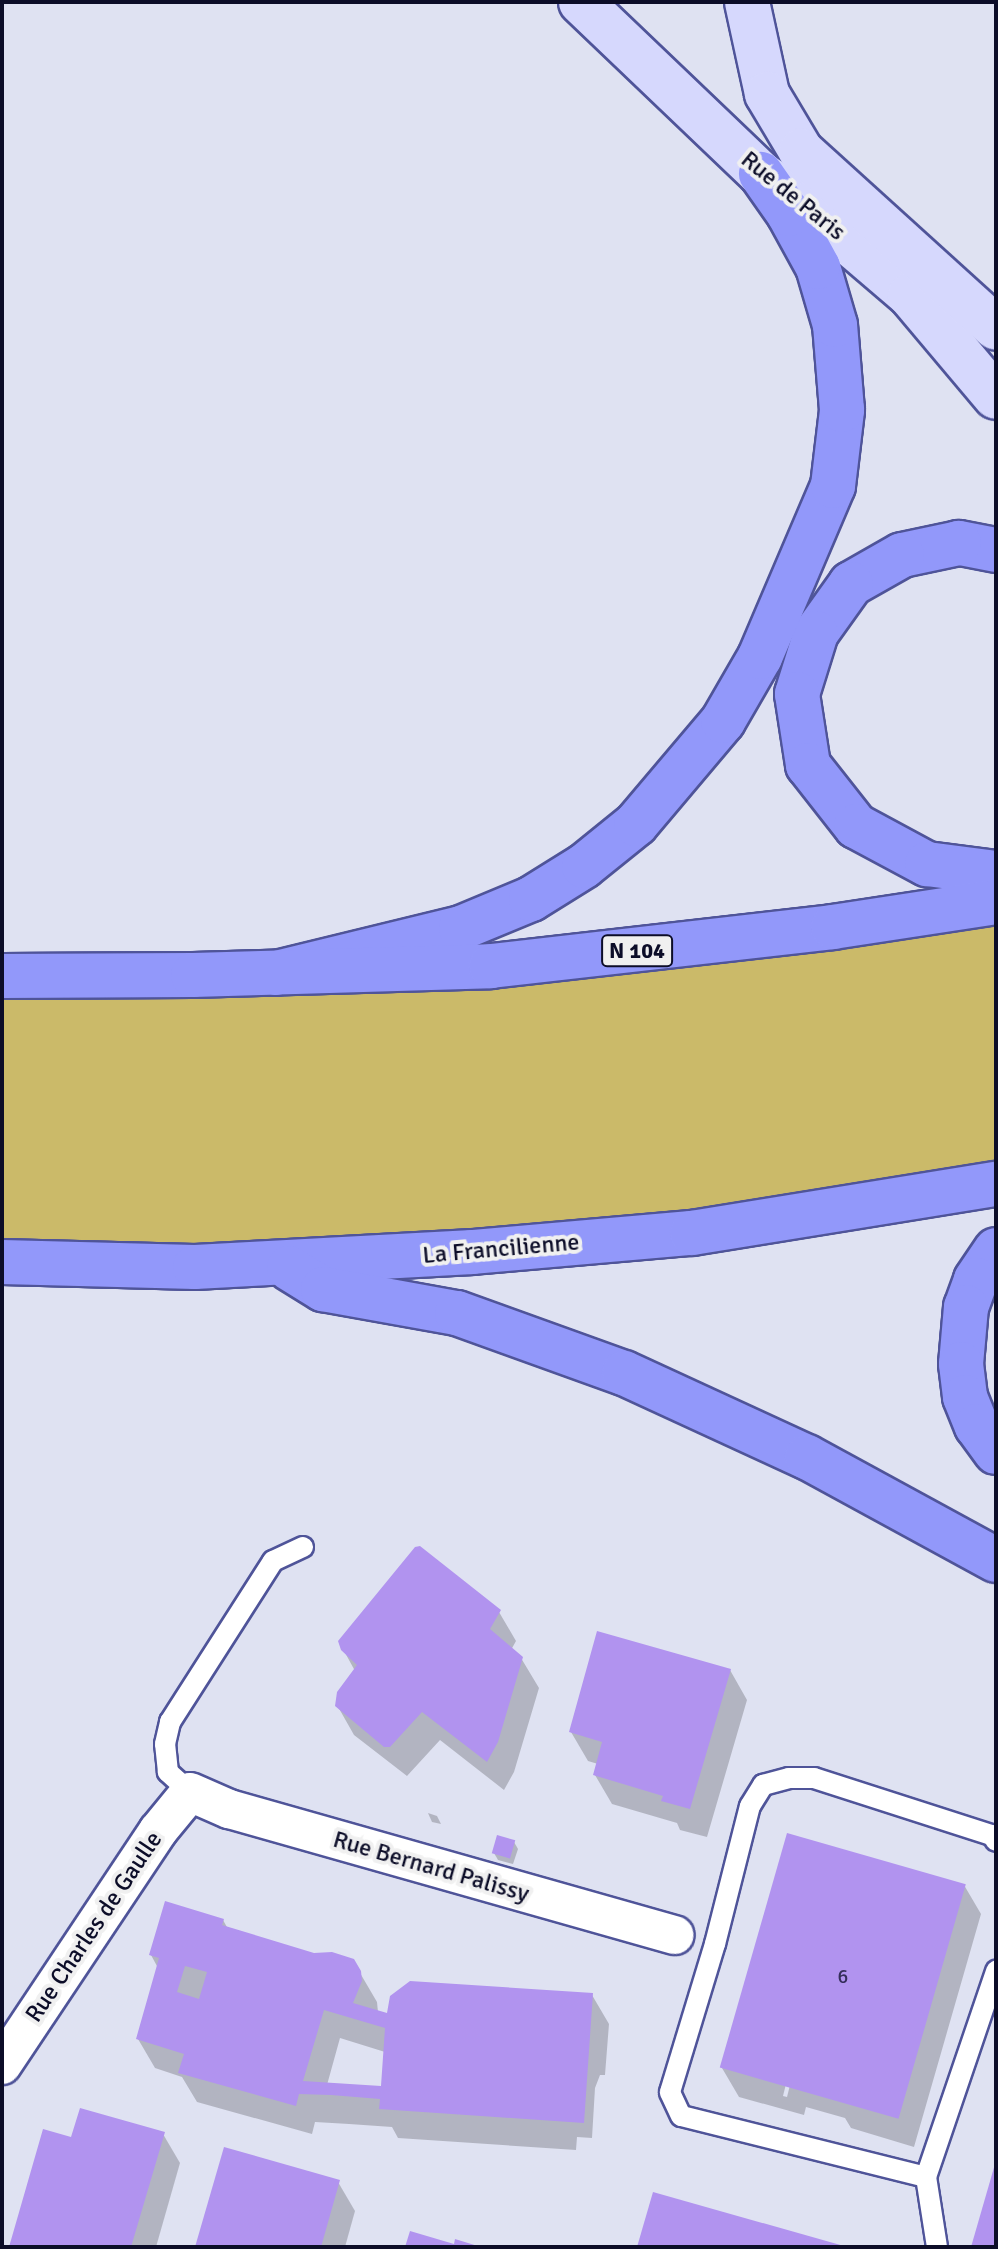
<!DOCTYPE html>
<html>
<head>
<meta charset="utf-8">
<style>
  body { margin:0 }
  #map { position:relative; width:998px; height:2249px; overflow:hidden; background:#dfe2f2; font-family:Signika,sans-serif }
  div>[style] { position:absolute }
  .green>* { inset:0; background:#cbba69 }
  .shadow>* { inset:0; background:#0003 }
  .building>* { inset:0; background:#b193ef; transform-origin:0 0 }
  .roads { filter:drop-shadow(2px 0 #4f5499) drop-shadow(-2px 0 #4f5499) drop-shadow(0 2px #4f5499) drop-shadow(0 -2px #4f5499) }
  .service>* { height:20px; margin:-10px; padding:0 10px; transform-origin:10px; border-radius:10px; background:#fff }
  .minor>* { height:38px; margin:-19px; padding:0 19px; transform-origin:19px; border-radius:19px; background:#fff }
  .secondary>* { height:44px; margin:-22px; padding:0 22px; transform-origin:22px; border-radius:22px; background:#d6d8fd }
  .trunk>* { height:44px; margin:-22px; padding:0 22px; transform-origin:22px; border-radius:22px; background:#9298fa }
  span { translate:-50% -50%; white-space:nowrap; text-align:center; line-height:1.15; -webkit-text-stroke:8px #f0f0f0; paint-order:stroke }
  .number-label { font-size:20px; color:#352e5a }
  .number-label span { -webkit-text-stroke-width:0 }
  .shield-label span { padding:2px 6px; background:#f0f0f0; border:2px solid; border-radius:6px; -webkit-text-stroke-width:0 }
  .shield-label { font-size:22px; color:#0c0d28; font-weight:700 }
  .street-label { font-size:24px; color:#0c0d28 }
  .frame { position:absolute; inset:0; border:4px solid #0c0d28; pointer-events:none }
</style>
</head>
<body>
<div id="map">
  <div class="green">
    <i style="clip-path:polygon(996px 922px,996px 1162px,683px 1213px,351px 1242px,141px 1245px,2px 1239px,2px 997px,315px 995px,756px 958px)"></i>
  </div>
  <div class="shadow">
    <i style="clip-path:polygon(499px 1612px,516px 1641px,511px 1650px,521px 1658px,539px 1688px,514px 1772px,504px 1790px,440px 1740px,407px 1776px,354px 1735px,337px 1705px,355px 1671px,343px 1649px)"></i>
    <i style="clip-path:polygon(730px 1670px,747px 1700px,707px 1837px,680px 1830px,677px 1823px,612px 1804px,595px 1775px,598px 1764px,588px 1761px,571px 1732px)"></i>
    <i style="clip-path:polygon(428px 1813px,437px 1816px,441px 1824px,432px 1822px)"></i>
    <i style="clip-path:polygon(514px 1842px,518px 1849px,513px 1864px,498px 1860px,494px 1853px)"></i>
    <i style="clip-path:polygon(evenodd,964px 1885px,981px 1914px,914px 2147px,851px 2128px,845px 2118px,806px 2107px,804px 2115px,739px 2097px,722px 2068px,964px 1885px,789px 2072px,793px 2073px,787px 2097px,783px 2096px,789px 2072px)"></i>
    <i style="clip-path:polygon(evenodd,223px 1920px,228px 1929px,314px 1955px,353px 1961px,377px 2002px,378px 2012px,388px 2015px,592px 1995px,609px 2024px,605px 2075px,600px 2075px,595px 2088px,592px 2138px,577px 2137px,576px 2150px,398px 2138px,392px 2127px,349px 2124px,315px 2122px,312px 2134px,197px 2102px,182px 2077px,155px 2068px,138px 2039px,158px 1968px,151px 1955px,223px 1920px,340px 2038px,385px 2052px,383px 2088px,327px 2085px,340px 2038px)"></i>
    <i style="clip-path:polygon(163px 2134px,180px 2163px,156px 2247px,11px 2247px,73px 2140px)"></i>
    <i style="clip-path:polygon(996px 2168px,996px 2247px,973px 2247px)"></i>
    <i style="clip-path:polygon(338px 2182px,355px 2211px,345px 2247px,197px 2247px)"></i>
  </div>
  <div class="building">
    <i style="clip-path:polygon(420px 1546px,501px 1610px,490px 1629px,523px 1657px,498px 1742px,487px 1762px,422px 1712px,390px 1747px,384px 1747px,335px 1706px,337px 1692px,357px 1665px,341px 1650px,338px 1641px,415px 1547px)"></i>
    <i style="clip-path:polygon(597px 1631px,731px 1669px,690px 1809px,661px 1801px,663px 1796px,593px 1775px,602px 1742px,569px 1732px)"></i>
    <i style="left:787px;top:1833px;width:186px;height:244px;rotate:16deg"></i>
    <i style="left:497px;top:1835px;width:19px;height:19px;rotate:16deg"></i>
    <i style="clip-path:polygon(evenodd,165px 1901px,224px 1919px,222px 1925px,314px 1953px,332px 1952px,354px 1959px,361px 1971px,362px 1981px,353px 2003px,387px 2013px,390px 1996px,410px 1981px,593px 1993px,584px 2123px,379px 2109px,380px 2099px,331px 2095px,299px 2094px,296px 2106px,178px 2073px,184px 2054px,136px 2039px,159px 1958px,149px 1955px,165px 1901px,185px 1966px,207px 1972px,199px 1999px,177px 1992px,185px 1966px,165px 1901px,324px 2010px,385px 2028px,381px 2086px,303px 2081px,324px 2010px)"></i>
    <i style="clip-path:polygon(80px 2108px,165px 2132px,131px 2247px,9px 2247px,43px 2129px,71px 2137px)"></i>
    <i style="clip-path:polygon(224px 2147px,340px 2180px,321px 2247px,195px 2247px)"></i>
    <i style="clip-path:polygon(995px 2164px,996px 2247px,971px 2247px)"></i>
    <i style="clip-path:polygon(653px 2192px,844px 2246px,844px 2247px,637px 2247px)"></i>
    <i style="clip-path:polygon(410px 2231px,454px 2244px,455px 2239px,481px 2247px,405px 2247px)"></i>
  </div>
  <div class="roads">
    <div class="service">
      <i style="left:190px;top:1792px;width:30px;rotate:-138deg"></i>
      <i style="left:168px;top:1772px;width:28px;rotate:-96deg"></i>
      <i style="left:165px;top:1744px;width:23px;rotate:-77deg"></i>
      <i style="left:170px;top:1722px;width:191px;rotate:-57.4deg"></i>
      <i style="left:273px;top:1561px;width:33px;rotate:-25deg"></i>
      <i style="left:926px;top:2177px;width:218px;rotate:-71.2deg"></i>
      <i style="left:937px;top:2247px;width:71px;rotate:-98.9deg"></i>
      <i style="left:926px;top:2177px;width:252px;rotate:-166deg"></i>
      <i style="left:681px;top:2116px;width:26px;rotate:-115deg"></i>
      <i style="left:670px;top:2092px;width:155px;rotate:-73.1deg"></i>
      <i style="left:715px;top:1944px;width:142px;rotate:-75.8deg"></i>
      <i style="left:750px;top:1806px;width:25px;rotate:-58deg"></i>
      <i style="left:763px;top:1785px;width:27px;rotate:-15deg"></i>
      <i style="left:789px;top:1778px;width:25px"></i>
      <i style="left:814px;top:1778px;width:187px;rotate:17.8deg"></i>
      <i style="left:992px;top:1835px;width:7px;rotate:56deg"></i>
    </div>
    <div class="minor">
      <i style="left:2px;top:2065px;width:281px;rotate:-56.3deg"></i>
      <i style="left:158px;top:1831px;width:50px;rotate:-50.6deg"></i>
      <i style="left:190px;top:1792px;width:43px;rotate:23.6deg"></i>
      <i style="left:229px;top:1809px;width:463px;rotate:15.8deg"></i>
    </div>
    <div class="secondary">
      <i style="left:581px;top:2px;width:249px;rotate:43.7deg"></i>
      <i style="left:761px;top:174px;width:54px;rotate:35.2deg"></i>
      <i style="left:805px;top:205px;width:138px;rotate:40.6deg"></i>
      <i style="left:910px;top:295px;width:133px;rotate:49.9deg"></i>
      <i style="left:747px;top:2px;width:94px;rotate:77.7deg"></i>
      <i style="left:767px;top:94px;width:66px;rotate:59.2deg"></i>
      <i style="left:801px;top:151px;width:263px;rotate:42.2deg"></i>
    </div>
    <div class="trunk">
      <i style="left:996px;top:550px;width:38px;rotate:-169deg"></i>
      <i style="left:959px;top:543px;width:58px;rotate:168.1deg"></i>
      <i style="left:902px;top:555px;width:59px;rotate:150.4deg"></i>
      <i style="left:851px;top:584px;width:60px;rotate:125.5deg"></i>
      <i style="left:816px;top:633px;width:64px;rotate:107.3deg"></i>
      <i style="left:797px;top:694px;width:72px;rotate:81.2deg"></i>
      <i style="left:808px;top:765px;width:78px;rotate:51.8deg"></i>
      <i style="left:856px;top:826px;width:81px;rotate:28.2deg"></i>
      <i style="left:927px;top:864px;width:70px;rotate:7.4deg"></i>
      <i style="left:276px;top:973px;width:190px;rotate:-13.7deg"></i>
      <i style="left:461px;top:928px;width:76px;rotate:-22.5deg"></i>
      <i style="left:531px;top:899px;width:62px;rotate:-31.9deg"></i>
      <i style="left:584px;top:866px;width:67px;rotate:-38.9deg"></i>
      <i style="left:636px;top:824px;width:135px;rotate:-49.8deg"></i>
      <i style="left:723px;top:721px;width:74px;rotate:-60deg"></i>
      <i style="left:760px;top:657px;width:186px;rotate:-66.9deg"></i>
      <i style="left:833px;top:486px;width:77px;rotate:-83.2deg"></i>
      <i style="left:842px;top:410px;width:85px;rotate:-94.7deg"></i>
      <i style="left:835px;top:325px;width:60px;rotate:-106.3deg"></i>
      <i style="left:818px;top:267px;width:60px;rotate:-118.7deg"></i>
      <i style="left:789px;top:214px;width:49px;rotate:-125deg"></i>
      <i style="left:2px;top:976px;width:191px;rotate:-0.3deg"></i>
      <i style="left:193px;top:975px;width:298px;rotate:-1.7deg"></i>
      <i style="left:491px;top:966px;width:344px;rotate:-6.5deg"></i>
      <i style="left:833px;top:927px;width:165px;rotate:-8.7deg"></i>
      <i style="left:996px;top:1250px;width:36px;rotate:124deg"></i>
      <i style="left:976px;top:1280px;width:29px;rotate:110deg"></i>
      <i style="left:966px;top:1307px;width:57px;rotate:95deg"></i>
      <i style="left:961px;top:1364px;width:33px;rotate:83deg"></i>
      <i style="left:965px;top:1397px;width:31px;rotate:68deg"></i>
      <i style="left:977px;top:1426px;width:32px;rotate:54deg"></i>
      <i style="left:2px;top:1262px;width:193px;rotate:1.5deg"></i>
      <i style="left:195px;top:1267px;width:278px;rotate:-3.1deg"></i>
      <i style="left:473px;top:1252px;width:220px;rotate:-5deg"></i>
      <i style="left:692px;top:1233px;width:308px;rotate:-9.2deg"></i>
      <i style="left:289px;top:1268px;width:40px;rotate:32deg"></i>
      <i style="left:323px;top:1289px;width:136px;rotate:10.2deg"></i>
      <i style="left:457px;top:1313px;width:177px;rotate:19.8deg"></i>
      <i style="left:624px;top:1373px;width:201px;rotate:24.7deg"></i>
      <i style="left:807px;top:1457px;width:215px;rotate:28.6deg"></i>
    </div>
  </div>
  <div class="number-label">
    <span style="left:843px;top:1976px">6</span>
  </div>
  <div class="shield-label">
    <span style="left:637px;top:951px">N 104</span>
  </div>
  <div class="street-label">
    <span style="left:793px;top:196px;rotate:39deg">Rue de Paris</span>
    <span style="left:501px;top:1249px;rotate:-5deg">La Francilienne</span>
    <span style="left:431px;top:1867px;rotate:16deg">Rue Bernard Palissy</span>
    <span style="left:94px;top:1927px;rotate:-56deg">Rue Charles de Gaulle</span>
  </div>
  <div class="frame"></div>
</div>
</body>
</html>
